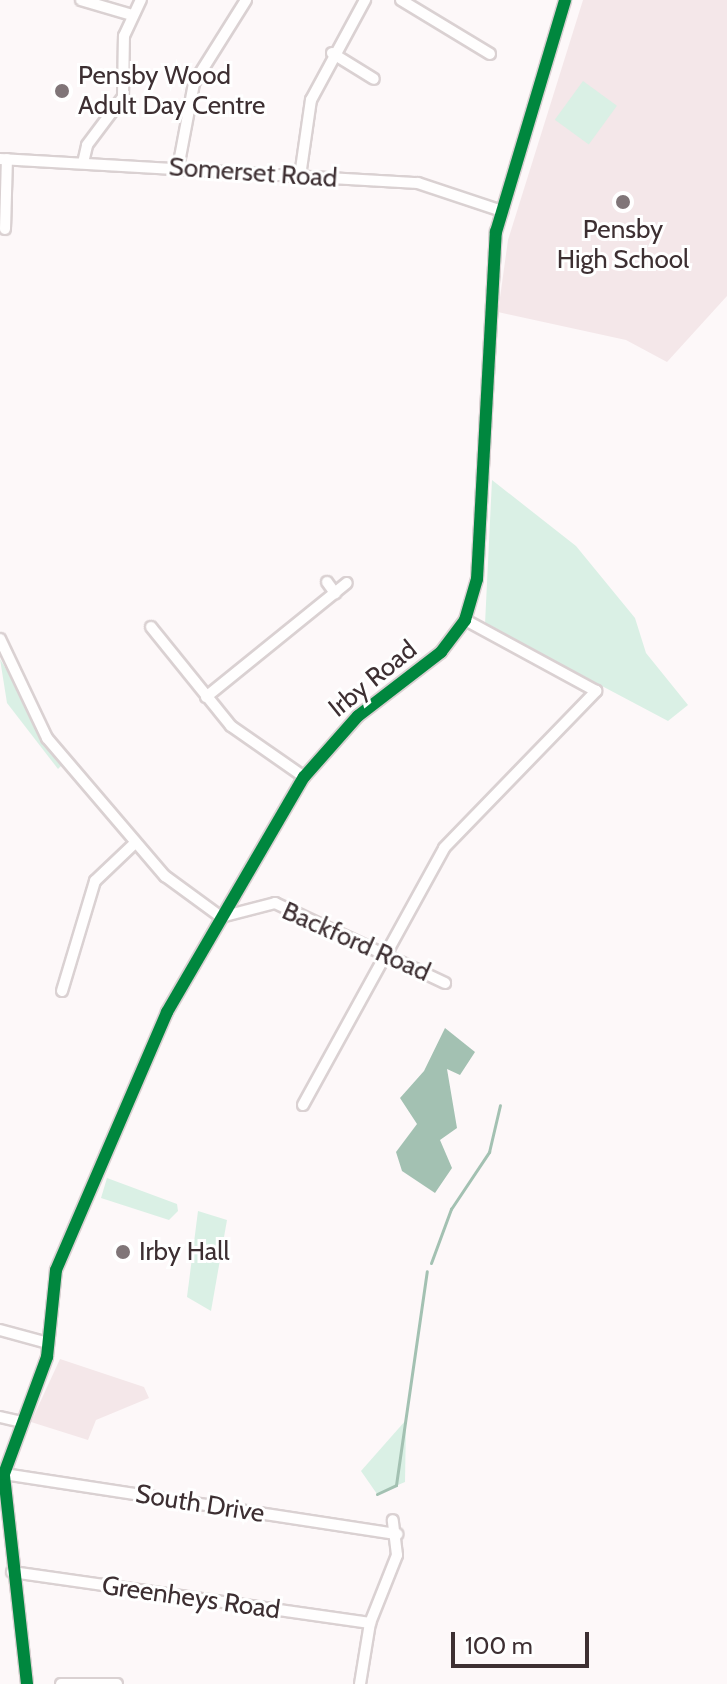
<!DOCTYPE html>
<html>
<head>
<meta charset="utf-8">
<style>
  body { margin:0 }
  #map { position:relative; width:727px; height:1684px; overflow:hidden; background:#fdf8f9; font-family:Cabin,sans-serif }
  div>[style] { position:absolute }
  .built>* { inset:0; background:#f4e7e9 }
  .green>* { inset:0; background:#daf0e5; transform-origin:0 0 }
  .water>* { inset:0; background:#a3c1b2 }
  .stream>* { height:3px; margin:-1.5px; padding:0 1.5px; transform-origin:1.5px; border-radius:1.5px; background:#a3c1b2 }
  .roads { filter:drop-shadow(2px 0 #dad1d2) drop-shadow(-2px 0 #dad1d2) drop-shadow(0 2px #dad1d2) drop-shadow(0 -2px #dad1d2) }
  .minor>* { height:10px; margin:-5px; padding:0 5px; transform-origin:5px; border-radius:5px; background:#fffefe }
  .cycleway>* { height:12px; margin:-6px; padding:0 6px; transform-origin:6px; border-radius:6px; background:#00873e }
  .dots>* { width:22px; height:22px; translate:-50% -50%; box-sizing:border-box; border:4px solid #fff; border-radius:50% }
  span { translate:-50% -50%; white-space:nowrap; text-align:center; line-height:1.15; -webkit-text-stroke:6px #fff; paint-order:stroke }
  .poi-label { font-size:26px; color:#3d2f32 }
  .left { translate:0 -50%; text-align:left }
  .street-label { font-size:26px; color:#3d2f32 }
  .scale { position:absolute; left:451px; top:1632px; width:138px; height:36px; box-sizing:border-box; border:4px solid #3d2f32; border-top:0; padding-left:10px; font-size:24px; line-height:28px; white-space:nowrap; color:#3d2f32; -webkit-text-stroke:6px #fff; paint-order:stroke }
</style>
</head>
<body>
<div id="map">
  <div class="built">
    <i style="clip-path:polygon(583px 0,727px 0,727px 296px,667px 362px,626px 340px,498px 312px,508px 240px)"></i>
    <i style="clip-path:polygon(60px 1359px,144px 1387px,149px 1398px,96px 1420px,88px 1440px,31px 1422px)"></i>
  </div>
  <div class="green">
    <i style="left:583px;top:81px;width:42px;height:48px;rotate:36deg"></i>
    <i style="clip-path:polygon(492px 480px,576px 546px,635px 618px,646px 653px,688px 705px,668px 721px,485px 624px)"></i>
    <i style="clip-path:polygon(0 659px,63px 764px,58px 769px,7px 703px)"></i>
    <i style="clip-path:polygon(107px 1178px,177px 1204px,178px 1211px,169px 1220px,101px 1198px)"></i>
    <i style="clip-path:polygon(198px 1211px,227px 1220px,211px 1311px,187px 1297px)"></i>
    <i style="clip-path:polygon(406px 1420px,405px 1482px,377px 1494px,361px 1471px)"></i>
  </div>
  <div class="water">
    <i style="clip-path:polygon(445px 1028px,475px 1052px,460px 1075px,447px 1069px,457px 1128px,440px 1140px,452px 1168px,435px 1193px,402px 1171px,396px 1152px,417px 1124px,400px 1098px,424px 1071px)"></i>
  </div>
  <div class="stream">
    <i style="left:431px;top:1263px;width:58px;rotate:-69.7deg"></i>
    <i style="left:451px;top:1209px;width:69px;rotate:-56.3deg"></i>
    <i style="left:489px;top:1152px;width:48px;rotate:-76.8deg"></i>
    <i style="left:377px;top:1494px;width:21px;rotate:-25deg"></i>
    <i style="left:396px;top:1485px;width:216px;rotate:-81.8deg"></i>
  </div>
  <div class="roads">
    <div class="minor">
      <i style="left:81px;top:0;width:53px;rotate:16.4deg"></i>
      <i style="left:401px;top:0;width:104px;rotate:31.2deg"></i>
      <i style="left:332px;top:53px;width:49px;rotate:31.8deg"></i>
      <i style="left:0;top:159px;width:419px;rotate:3.3deg"></i>
      <i style="left:418px;top:183px;width:89px;rotate:18.4deg"></i>
      <i style="left:83px;top:163px;width:18px;rotate:-77deg"></i>
      <i style="left:87px;top:145px;width:60px;rotate:-53.1deg"></i>
      <i style="left:123px;top:97px;width:61px;rotate:-89.1deg"></i>
      <i style="left:124px;top:36px;width:40px;rotate:-65deg"></i>
      <i style="left:178px;top:168px;width:86px;rotate:-79.3deg"></i>
      <i style="left:194px;top:83px;width:98px;rotate:-57.9deg"></i>
      <i style="left:300px;top:176px;width:77px;rotate:-81.8deg"></i>
      <i style="left:311px;top:100px;width:114px;rotate:-61.6deg"></i>
      <i style="left:5px;top:229px;width:70px;rotate:-88.4deg"></i>
      <i style="left:327px;top:582px;width:14px;rotate:54deg"></i>
      <i style="left:151px;top:627px;width:127px;rotate:51.1deg"></i>
      <i style="left:231px;top:726px;width:89px;rotate:34.9deg"></i>
      <i style="left:0;top:639px;width:110px;rotate:64.6deg"></i>
      <i style="left:47px;top:738px;width:182px;rotate:49.5deg"></i>
      <i style="left:165px;top:876px;width:69px;rotate:36.2deg"></i>
      <i style="left:221px;top:917px;width:56px;rotate:-14.5deg"></i>
      <i style="left:275px;top:903px;width:188px;rotate:25.2deg"></i>
      <i style="left:206px;top:697px;width:181px;rotate:-39deg"></i>
      <i style="left:62px;top:991px;width:115px;rotate:-73.3deg"></i>
      <i style="left:95px;top:881px;width:52px;rotate:-43.5deg"></i>
      <i style="left:303px;top:1105px;width:293px;rotate:-61.2deg"></i>
      <i style="left:444px;top:848px;width:219px;rotate:-45.9deg"></i>
      <i style="left:596px;top:691px;width:149px;rotate:-151.5deg"></i>
      <i style="left:0;top:1330px;width:50px;rotate:15.2deg"></i>
      <i style="left:0;top:1417px;width:23px;rotate:13deg"></i>
      <i style="left:4px;top:1474px;width:398px;rotate:8.7deg"></i>
      <i style="left:12px;top:1572px;width:362px;rotate:8.1deg"></i>
      <i style="left:27px;top:1684px;width:211px;rotate:-96.3deg"></i>
      <i style="left:4px;top:1474px;width:125px;rotate:-69.8deg"></i>
      <i style="left:47px;top:1357px;width:87px;rotate:-84.1deg"></i>
      <i style="left:56px;top:1270px;width:281px;rotate:-66.7deg"></i>
      <i style="left:167px;top:1012px;width:272px;rotate:-59.8deg"></i>
      <i style="left:304px;top:777px;width:81px;rotate:-48.5deg"></i>
      <i style="left:358px;top:716px;width:105px;rotate:-37.6deg"></i>
      <i style="left:441px;top:652px;width:40px;rotate:-53deg"></i>
      <i style="left:465px;top:620px;width:43px;rotate:-73.7deg"></i>
      <i style="left:477px;top:579px;width:348px;rotate:-86.9deg"></i>
      <i style="left:496px;top:232px;width:242px;rotate:-73.4deg"></i>
      <i style="left:61px;top:1684px;width:56px"></i>
      <i style="left:360px;top:1684px;width:62px;rotate:-80.7deg"></i>
      <i style="left:370px;top:1623px;width:73px;rotate:-68.3deg"></i>
      <i style="left:397px;top:1555px;width:35px;rotate:-97deg"></i>
    </div>
  </div>
  <div class="cycleway">
    <i style="left:27px;top:1684px;width:211px;rotate:-96.3deg"></i>
    <i style="left:4px;top:1474px;width:125px;rotate:-69.8deg"></i>
    <i style="left:47px;top:1357px;width:87px;rotate:-84.1deg"></i>
    <i style="left:56px;top:1270px;width:281px;rotate:-66.7deg"></i>
    <i style="left:167px;top:1012px;width:272px;rotate:-59.8deg"></i>
    <i style="left:304px;top:777px;width:81px;rotate:-48.5deg"></i>
    <i style="left:358px;top:716px;width:105px;rotate:-37.6deg"></i>
    <i style="left:441px;top:652px;width:40px;rotate:-53deg"></i>
    <i style="left:465px;top:620px;width:43px;rotate:-73.7deg"></i>
    <i style="left:477px;top:579px;width:348px;rotate:-86.9deg"></i>
    <i style="left:496px;top:232px;width:242px;rotate:-73.4deg"></i>
  </div>
  <div class="dots">
    <i style="left:62px;top:91px;background:#807578"></i>
    <i style="left:623px;top:202px;background:#807578"></i>
    <i style="left:123px;top:1252px;background:#807578"></i>
  </div>
  <div class="poi-label">
    <span class="left" style="left:78px;top:91px">Pensby Wood<br>Adult Day Centre</span>
    <span style="left:623px;top:245px">Pensby<br>High School</span>
    <span class="left" style="left:139px;top:1252px">Irby Hall</span>
  </div>
  <div class="street-label">
    <span style="left:253px;top:173px;rotate:4deg">Somerset Road</span>
    <span style="left:373px;top:679px;rotate:-39deg">Irby Road</span>
    <span style="left:356px;top:942px;rotate:24deg">Backford Road</span>
    <span style="left:200px;top:1504px;rotate:9deg">South Drive</span>
    <span style="left:191px;top:1598px;rotate:8deg">Greenheys Road</span>
  </div>
  <div class="scale">100 m</div>
</div>
</body>
</html>
